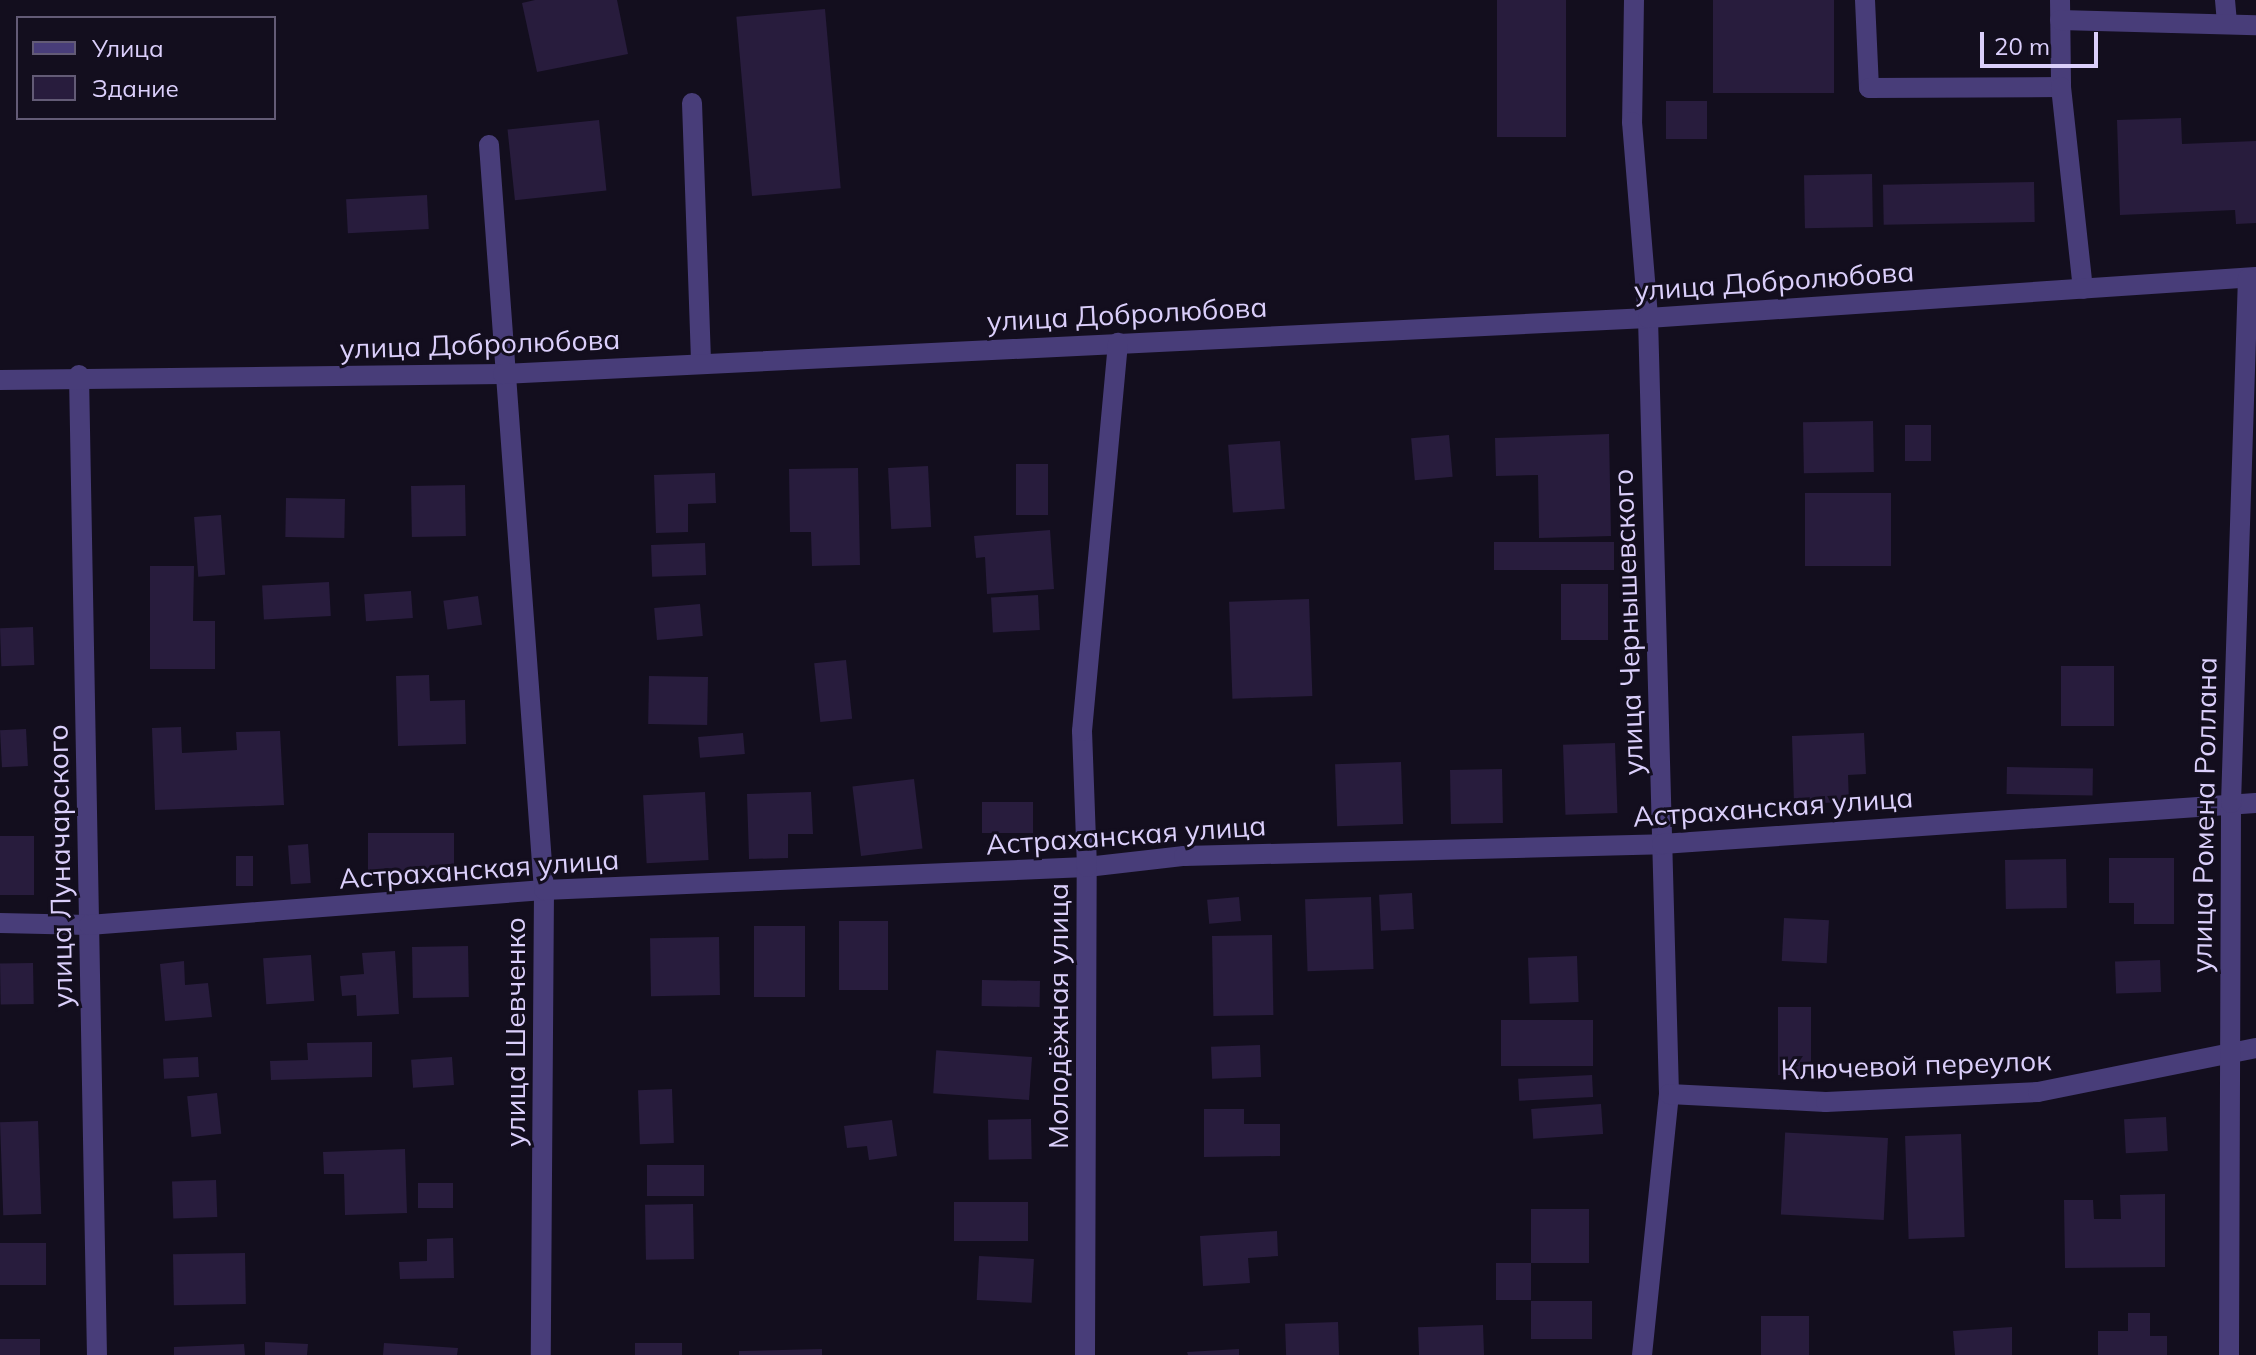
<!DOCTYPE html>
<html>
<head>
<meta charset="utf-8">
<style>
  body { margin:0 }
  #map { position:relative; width:2256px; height:1355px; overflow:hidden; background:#130e1e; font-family:Mulish,sans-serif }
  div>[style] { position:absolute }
  .building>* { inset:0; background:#281c3d; transform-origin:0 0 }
  .minor>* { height:20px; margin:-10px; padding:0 10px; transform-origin:10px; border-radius:10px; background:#483d79 }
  span { translate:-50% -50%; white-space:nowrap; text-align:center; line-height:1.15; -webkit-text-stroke:6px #130e1e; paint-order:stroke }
  .street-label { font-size:28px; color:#dbcffb }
  .legend { position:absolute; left:16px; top:16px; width:260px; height:104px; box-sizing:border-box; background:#130e1e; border:2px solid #635b76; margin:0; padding:10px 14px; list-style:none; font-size:24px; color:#dbcffb }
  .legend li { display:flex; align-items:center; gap:16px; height:40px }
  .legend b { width:40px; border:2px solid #635b76 }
  .scale { position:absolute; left:1980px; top:32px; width:118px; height:36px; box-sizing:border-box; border:4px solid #dbcffb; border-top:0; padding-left:10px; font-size:24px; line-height:28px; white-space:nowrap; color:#dbcffb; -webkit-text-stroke:6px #130e1e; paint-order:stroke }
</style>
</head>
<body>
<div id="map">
  <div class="building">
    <i style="clip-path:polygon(535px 0,617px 0,628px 54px,537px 72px,522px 3px)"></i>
    <i style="left:1497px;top:0;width:69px;height:137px"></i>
    <i style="left:1713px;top:0;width:121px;height:93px"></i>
    <i style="left:825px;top:9px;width:180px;height:89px;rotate:85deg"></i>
    <i style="left:1707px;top:101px;width:38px;height:41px;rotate:90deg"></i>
    <i style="clip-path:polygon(2181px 118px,2182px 144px,2256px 141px,2256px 223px,2236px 224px,2235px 210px,2120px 215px,2117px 120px)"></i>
    <i style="left:599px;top:120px;width:71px;height:92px;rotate:84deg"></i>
    <i style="left:1872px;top:174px;width:53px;height:68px;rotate:89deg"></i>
    <i style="left:2034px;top:182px;width:40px;height:151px;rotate:89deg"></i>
    <i style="left:427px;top:195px;width:34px;height:81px;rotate:87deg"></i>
    <i style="left:1873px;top:421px;width:51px;height:70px;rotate:89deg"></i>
    <i style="left:1905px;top:425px;width:26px;height:36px"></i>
    <i style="clip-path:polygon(1609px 434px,1611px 536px,1539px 538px,1538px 475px,1496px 476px,1495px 438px)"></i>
    <i style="left:1449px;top:435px;width:42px;height:38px;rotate:85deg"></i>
    <i style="left:1280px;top:441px;width:68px;height:52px;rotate:86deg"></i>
    <i style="left:1016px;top:464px;width:32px;height:51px"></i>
    <i style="left:928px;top:466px;width:61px;height:40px;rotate:87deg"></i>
    <i style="clip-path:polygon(858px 468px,860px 565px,812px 566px,811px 532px,790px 532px,789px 469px)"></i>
    <i style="clip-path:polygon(715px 473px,716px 503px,688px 504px,688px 532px,656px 533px,654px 475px)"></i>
    <i style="left:465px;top:485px;width:51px;height:54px;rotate:89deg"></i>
    <i style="left:1805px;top:493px;width:86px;height:73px"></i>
    <i style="left:286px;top:498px;width:59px;height:39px;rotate:1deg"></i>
    <i style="left:221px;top:515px;width:60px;height:27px;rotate:86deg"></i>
    <i style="clip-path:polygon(1050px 530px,1054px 589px,987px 594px,985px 557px,976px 558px,974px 536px)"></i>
    <i style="left:1494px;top:542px;width:120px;height:28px"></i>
    <i style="left:705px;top:543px;width:32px;height:54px;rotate:88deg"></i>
    <i style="clip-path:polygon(150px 566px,194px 566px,193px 621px,215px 621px,215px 669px,150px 669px)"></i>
    <i style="left:329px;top:582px;width:34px;height:67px;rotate:87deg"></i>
    <i style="left:1608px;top:584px;width:56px;height:47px;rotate:90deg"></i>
    <i style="left:411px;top:591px;width:27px;height:47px;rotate:86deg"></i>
    <i style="left:1038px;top:595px;width:35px;height:47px;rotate:87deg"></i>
    <i style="left:478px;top:596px;width:29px;height:35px;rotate:82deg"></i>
    <i style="left:1309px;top:599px;width:97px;height:80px;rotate:88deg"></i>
    <i style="left:700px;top:604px;width:32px;height:46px;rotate:85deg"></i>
    <i style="left:33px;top:627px;width:38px;height:33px;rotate:88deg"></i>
    <i style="left:846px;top:660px;width:59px;height:32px;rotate:84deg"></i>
    <i style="left:2061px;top:666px;width:53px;height:60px"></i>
    <i style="clip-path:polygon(429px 675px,430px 701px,465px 700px,466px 744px,398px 746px,396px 676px)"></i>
    <i style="left:649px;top:676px;width:59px;height:48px;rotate:1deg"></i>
    <i style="clip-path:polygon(181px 727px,182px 753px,237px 750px,236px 732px,280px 731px,284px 805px,155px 810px,152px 728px)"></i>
    <i style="left:26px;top:729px;width:37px;height:26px;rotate:87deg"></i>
    <i style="left:743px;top:733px;width:21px;height:45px;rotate:85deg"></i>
    <i style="clip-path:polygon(1864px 733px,1866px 774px,1848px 775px,1849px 802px,1794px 804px,1792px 736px)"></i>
    <i style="left:1615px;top:743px;width:70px;height:52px;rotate:88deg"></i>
    <i style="left:1401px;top:762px;width:62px;height:66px;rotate:88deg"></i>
    <i style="left:2007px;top:767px;width:86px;height:27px;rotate:1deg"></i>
    <i style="left:1502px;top:769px;width:54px;height:52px;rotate:89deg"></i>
    <i style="left:914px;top:779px;width:70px;height:62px;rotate:83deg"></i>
    <i style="left:705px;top:792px;width:68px;height:62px;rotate:87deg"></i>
    <i style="clip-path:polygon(811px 792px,813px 834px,788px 834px,788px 858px,749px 859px,747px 794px)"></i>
    <i style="left:982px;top:802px;width:51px;height:31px"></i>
    <i style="left:368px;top:833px;width:86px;height:42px"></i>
    <i style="left:0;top:836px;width:34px;height:59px"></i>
    <i style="left:308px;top:844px;width:39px;height:20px;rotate:86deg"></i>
    <i style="left:236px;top:856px;width:17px;height:30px"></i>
    <i style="clip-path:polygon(2109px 858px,2174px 858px,2174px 924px,2134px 924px,2134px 903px,2109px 903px)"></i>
    <i style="left:2066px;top:859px;width:49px;height:61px;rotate:89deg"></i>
    <i style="left:1412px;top:893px;width:36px;height:33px;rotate:87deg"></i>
    <i style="left:1239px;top:897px;width:24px;height:32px;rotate:85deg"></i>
    <i style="left:1371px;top:897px;width:72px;height:66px;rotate:88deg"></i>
    <i style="left:1784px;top:918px;width:45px;height:43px;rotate:3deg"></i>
    <i style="left:839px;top:921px;width:49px;height:69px"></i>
    <i style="left:754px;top:926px;width:51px;height:71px"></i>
    <i style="left:1272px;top:935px;width:80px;height:60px;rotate:89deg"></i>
    <i style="left:719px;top:937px;width:58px;height:69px;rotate:89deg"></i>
    <i style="left:468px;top:946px;width:51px;height:56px;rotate:89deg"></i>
    <i style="clip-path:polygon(395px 951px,399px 1014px,357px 1016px,356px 995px,342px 996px,340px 976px,364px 974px,362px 953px)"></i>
    <i style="left:311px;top:955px;width:46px;height:48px;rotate:86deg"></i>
    <i style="left:1577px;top:956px;width:46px;height:49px;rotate:88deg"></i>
    <i style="left:2160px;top:960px;width:32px;height:45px;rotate:88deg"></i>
    <i style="clip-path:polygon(184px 961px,185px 985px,208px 983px,212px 1017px,165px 1021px,160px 964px)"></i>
    <i style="left:33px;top:963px;width:41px;height:33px;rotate:89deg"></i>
    <i style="left:982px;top:980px;width:58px;height:26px;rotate:1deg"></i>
    <i style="left:1778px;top:1007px;width:33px;height:68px"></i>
    <i style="left:1593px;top:1020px;width:46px;height:92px;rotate:90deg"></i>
    <i style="clip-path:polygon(372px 1042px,372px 1077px,271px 1080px,270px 1061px,308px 1060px,307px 1043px)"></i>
    <i style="left:1260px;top:1045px;width:32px;height:49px;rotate:88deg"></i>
    <i style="left:198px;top:1057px;width:20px;height:35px;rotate:87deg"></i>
    <i style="left:452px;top:1057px;width:28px;height:41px;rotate:86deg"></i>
    <i style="left:1032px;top:1057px;width:43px;height:96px;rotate:94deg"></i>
    <i style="left:1592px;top:1075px;width:22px;height:74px;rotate:87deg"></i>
    <i style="left:672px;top:1089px;width:54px;height:34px;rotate:88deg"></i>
    <i style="left:217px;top:1093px;width:41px;height:30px;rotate:84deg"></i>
    <i style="left:1601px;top:1104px;width:30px;height:70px;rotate:86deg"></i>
    <i style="clip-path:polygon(1204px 1109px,1244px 1109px,1244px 1124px,1280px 1124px,1280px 1156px,1204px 1157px)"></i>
    <i style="left:2166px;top:1117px;width:34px;height:42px;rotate:87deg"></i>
    <i style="left:1031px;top:1119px;width:40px;height:43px;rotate:89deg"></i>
    <i style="clip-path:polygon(892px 1120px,897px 1156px,869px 1160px,867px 1146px,847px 1148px,844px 1126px)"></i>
    <i style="left:38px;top:1121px;width:93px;height:38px;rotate:88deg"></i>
    <i style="left:1961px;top:1134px;width:103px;height:56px;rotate:88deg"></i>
    <i style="left:1888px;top:1138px;width:82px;height:103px;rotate:93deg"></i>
    <i style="clip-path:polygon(405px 1149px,407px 1213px,345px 1215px,344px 1174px,324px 1174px,323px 1152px)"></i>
    <i style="left:647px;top:1165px;width:57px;height:31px"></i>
    <i style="left:216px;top:1180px;width:37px;height:44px;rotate:88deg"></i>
    <i style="left:453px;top:1183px;width:25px;height:35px;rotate:90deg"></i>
    <i style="clip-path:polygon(2165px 1194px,2165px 1267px,2065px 1268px,2064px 1200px,2093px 1200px,2094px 1219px,2121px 1219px,2120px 1195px)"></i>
    <i style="left:954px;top:1202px;width:74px;height:39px"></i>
    <i style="left:693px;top:1204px;width:55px;height:48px;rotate:89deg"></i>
    <i style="left:1531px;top:1209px;width:58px;height:54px"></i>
    <i style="clip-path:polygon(1277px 1231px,1278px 1256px,1248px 1258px,1250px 1283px,1203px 1286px,1200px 1236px)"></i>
    <i style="clip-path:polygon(453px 1238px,454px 1278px,400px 1279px,399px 1262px,427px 1261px,427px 1239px)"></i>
    <i style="left:0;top:1243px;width:46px;height:42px"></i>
    <i style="left:245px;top:1253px;width:51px;height:72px;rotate:89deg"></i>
    <i style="left:979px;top:1256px;width:55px;height:44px;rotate:3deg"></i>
    <i style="left:1496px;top:1263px;width:35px;height:37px"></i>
    <i style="left:1531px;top:1301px;width:61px;height:38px"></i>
    <i style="clip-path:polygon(2128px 1313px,2150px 1313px,2150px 1336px,2167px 1336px,2167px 1355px,2098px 1355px,2098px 1331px,2128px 1331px)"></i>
    <i style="left:1761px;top:1316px;width:48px;height:39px"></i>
    <i style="left:1338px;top:1322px;width:33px;height:53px;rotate:88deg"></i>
    <i style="left:1483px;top:1325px;width:30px;height:65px;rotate:88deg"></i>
    <i style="clip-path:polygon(2012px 1327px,2012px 1355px,1955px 1355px,1953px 1331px)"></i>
    <i style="left:0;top:1339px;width:40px;height:16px"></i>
    <i style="clip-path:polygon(265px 1342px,308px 1344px,307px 1355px,265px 1355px)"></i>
    <i style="clip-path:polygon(384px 1343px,458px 1348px,457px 1355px,383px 1355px)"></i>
    <i style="left:682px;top:1343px;width:12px;height:47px;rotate:90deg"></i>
    <i style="clip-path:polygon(244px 1344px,245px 1355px,174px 1355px,174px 1347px)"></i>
    <i style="clip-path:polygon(822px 1349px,822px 1355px,739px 1355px,739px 1351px)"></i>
    <i style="clip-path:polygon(1239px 1349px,1239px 1355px,1188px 1355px,1187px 1352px)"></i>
  </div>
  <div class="minor">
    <i style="left:1634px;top:0;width:122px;rotate:90.9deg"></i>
    <i style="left:1632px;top:122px;width:197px;rotate:85.3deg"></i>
    <i style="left:1648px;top:318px;width:776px;rotate:88.45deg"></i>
    <i style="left:1669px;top:1094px;width:262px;rotate:95.9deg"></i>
    <i style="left:1865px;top:0;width:88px;rotate:87.4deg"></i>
    <i style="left:1869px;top:88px;width:192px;rotate:-0.3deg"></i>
    <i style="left:2060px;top:0;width:87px;rotate:89.3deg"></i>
    <i style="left:2061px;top:87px;width:203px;rotate:83.8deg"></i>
    <i style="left:2225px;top:0;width:24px;rotate:85deg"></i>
    <i style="left:2060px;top:20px;width:196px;rotate:1.5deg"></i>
    <i style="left:692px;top:103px;width:260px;rotate:88deg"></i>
    <i style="left:489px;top:145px;width:747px;rotate:85.78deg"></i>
    <i style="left:544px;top:890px;width:465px;rotate:90.4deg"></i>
    <i style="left:79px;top:375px;width:980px;rotate:88.95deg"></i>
    <i style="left:0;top:380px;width:503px;rotate:-0.68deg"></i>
    <i style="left:503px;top:374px;width:1146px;rotate:-2.8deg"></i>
    <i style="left:1648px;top:318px;width:609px;rotate:-3.86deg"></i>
    <i style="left:0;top:923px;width:89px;rotate:1.3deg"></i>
    <i style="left:89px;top:925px;width:456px;rotate:-4.4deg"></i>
    <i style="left:544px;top:890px;width:543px;rotate:-2.43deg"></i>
    <i style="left:1087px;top:867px;width:98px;rotate:-6.5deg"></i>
    <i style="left:1184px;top:856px;width:478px;rotate:-1.4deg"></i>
    <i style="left:1662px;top:844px;width:595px;rotate:-3.95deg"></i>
    <i style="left:1669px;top:1094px;width:157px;rotate:2.9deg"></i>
    <i style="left:1826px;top:1102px;width:212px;rotate:-2.7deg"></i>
    <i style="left:2038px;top:1092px;width:222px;rotate:-11.4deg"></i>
    <i style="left:1085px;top:1355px;width:488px;rotate:-89.8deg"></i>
    <i style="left:1087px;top:867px;width:136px;rotate:-92.1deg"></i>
    <i style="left:1082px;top:731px;width:390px;rotate:-84.7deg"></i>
    <i style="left:2229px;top:1355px;width:552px;rotate:-89.79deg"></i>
    <i style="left:2231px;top:803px;width:525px;rotate:-88.15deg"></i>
  </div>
  <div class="street-label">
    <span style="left:1774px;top:281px;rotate:-4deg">улица Добролюбова</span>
    <span style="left:1127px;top:314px;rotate:-3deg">улица Добролюбова</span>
    <span style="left:480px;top:344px;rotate:-2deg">улица Добролюбова</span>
    <span style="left:1628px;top:622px;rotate:-92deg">улица Чернышевского</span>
    <span style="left:1773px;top:807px;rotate:-4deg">Астраханская улица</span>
    <span style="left:2204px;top:815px;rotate:-89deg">улица Ромена Роллана</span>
    <span style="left:1126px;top:835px;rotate:-4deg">Астраханская улица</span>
    <span style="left:60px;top:866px;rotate:-91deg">улица Луначарского</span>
    <span style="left:479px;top:869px;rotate:-4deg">Астраханская улица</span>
    <span style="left:1058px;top:1016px;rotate:-90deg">Молодёжная улица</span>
    <span style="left:515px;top:1032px;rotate:-90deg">улица Шевченко</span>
    <span style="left:1916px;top:1065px;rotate:-2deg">Ключевой переулок</span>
  </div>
  <ul class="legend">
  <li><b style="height:10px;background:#483d79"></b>Улица</li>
  <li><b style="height:22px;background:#281c3d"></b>Здание</li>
  </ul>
  <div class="scale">20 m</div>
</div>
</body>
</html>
